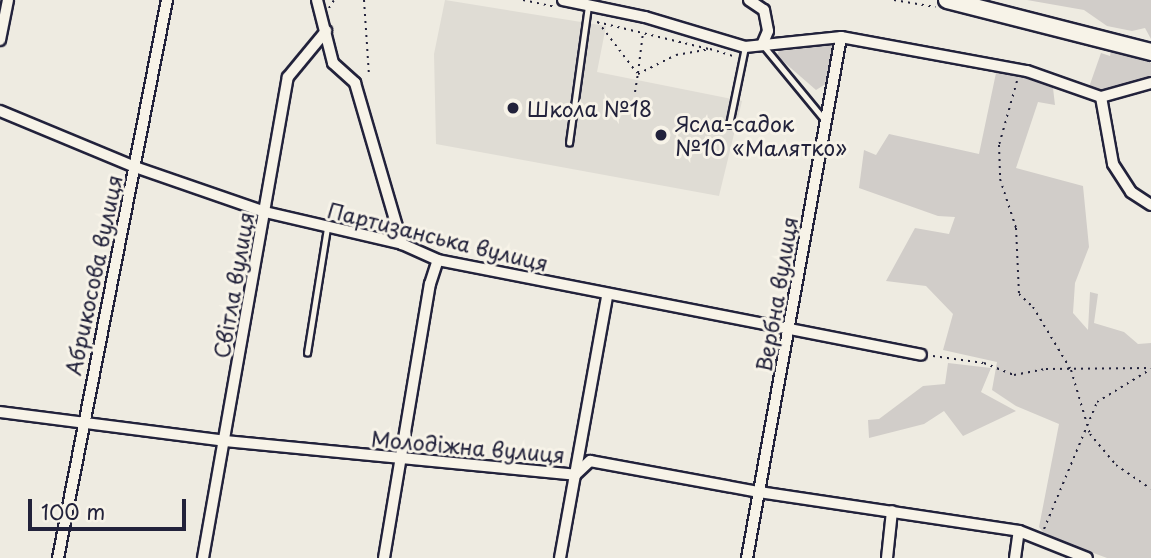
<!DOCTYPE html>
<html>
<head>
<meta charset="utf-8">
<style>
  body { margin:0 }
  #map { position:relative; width:1151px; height:558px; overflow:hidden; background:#eeebe1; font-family:"Playpen Sans",sans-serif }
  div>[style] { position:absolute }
  .built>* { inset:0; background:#dfdcd4 }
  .green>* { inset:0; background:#d1cdc9 }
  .path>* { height:2px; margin-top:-1px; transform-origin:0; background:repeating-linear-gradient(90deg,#22223b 0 2px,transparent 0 7px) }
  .roads { filter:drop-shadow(2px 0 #22223b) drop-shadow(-2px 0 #22223b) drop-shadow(0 2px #22223b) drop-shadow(0 -2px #22223b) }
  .lane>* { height:4.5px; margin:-2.25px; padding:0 2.25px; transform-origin:2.25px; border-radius:2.25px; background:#f7f3e8 }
  .street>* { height:10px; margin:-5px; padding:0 5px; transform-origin:5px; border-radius:5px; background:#f7f3e8 }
  .primary>* { height:16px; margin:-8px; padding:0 8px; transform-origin:8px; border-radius:8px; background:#f7f3e8 }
  .dots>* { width:19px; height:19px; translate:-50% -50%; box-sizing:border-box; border:4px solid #f7f3e8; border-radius:50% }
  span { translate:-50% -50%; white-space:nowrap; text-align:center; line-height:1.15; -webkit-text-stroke:6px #f7f3e8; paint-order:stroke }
  .poi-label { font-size:21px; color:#22223b }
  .left { translate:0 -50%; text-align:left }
  .street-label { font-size:21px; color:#22223b }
  .scale { position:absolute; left:28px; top:499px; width:158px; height:32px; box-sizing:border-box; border:4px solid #22223b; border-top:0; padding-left:9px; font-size:21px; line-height:24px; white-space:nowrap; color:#22223b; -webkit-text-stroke:5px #f7f3e8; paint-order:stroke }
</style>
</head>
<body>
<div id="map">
  <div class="built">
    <i style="clip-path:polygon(445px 0,606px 26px,597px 72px,742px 101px,719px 196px,436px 144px,434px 54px)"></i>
  </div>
  <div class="green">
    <i style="clip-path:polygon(1027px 0,1151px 0,1151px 39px,1145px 28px,1132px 31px,1107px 26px,1084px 10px)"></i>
    <i style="clip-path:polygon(819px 43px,834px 44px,829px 82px,816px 90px,777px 56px,779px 50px)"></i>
    <i style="clip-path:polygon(1111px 50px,1151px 63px,1151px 77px,1098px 93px,1088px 90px,1101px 53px,1110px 56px)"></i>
    <i style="clip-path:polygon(1008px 72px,1053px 88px,1055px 105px,1038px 102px,1016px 168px,1083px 186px,1089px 247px,1075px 283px,1073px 313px,1088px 330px,1090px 292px,1098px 294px,1094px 323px,1124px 332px,1138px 344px,1151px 343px,1151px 558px,1107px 558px,1045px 535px,1039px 527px,1059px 424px,1016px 406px,992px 390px,997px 362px,943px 350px,953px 314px,926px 286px,886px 281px,915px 228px,949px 234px,955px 217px,938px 216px,859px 188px,864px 150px,876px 155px,889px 134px,979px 154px,996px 73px)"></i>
    <i style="clip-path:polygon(948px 363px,991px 368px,981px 392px,1016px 411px,963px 436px,944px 411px,924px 424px,869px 438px,868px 420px,879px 419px,923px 386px,945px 384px)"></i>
  </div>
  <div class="path">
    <i style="left:364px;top:0;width:75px;rotate:86.2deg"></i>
    <i style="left:523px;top:0;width:33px;rotate:12deg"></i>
    <i style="left:894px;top:0;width:42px;rotate:9.7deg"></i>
    <i style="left:329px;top:8px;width:9px;rotate:-58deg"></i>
    <i style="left:597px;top:22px;width:115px;rotate:13.6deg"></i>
    <i style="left:598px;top:22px;width:64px;rotate:52.6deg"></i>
    <i style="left:638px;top:73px;width:39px;rotate:-83deg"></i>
    <i style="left:1017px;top:81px;width:66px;rotate:105.7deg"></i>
    <i style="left:999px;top:145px;width:34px;rotate:88deg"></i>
    <i style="left:1000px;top:179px;width:52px;rotate:71.9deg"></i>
    <i style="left:1016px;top:228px;width:66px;rotate:87.4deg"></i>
    <i style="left:1019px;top:294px;width:19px;rotate:43deg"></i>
    <i style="left:1033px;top:307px;width:74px;rotate:58.9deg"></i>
    <i style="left:1071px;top:370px;width:67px;rotate:73.5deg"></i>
    <i style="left:1090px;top:434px;width:40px;rotate:50deg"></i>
    <i style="left:1116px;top:465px;width:42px;rotate:34.4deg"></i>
    <i style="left:635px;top:92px;width:18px;rotate:-81deg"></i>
    <i style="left:638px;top:74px;width:42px;rotate:-26.6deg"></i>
    <i style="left:676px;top:55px;width:35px;rotate:-10deg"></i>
    <i style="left:710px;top:49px;width:27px;rotate:17deg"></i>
    <i style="left:933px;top:356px;width:51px;rotate:7.8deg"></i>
    <i style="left:984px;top:363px;width:32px;rotate:22deg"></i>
    <i style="left:1014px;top:375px;width:33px;rotate:-11deg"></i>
    <i style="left:1046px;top:369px;width:105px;rotate:-0.5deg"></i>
    <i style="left:1044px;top:529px;width:138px;rotate:-67.3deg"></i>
    <i style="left:1097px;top:402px;width:63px;rotate:-31.4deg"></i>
  </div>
  <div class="roads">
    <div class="lane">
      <i style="left:763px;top:45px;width:96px;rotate:50.5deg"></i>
      <i style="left:729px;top:125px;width:80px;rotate:-78.4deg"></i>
      <i style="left:569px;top:143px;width:138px;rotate:-82.1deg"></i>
      <i style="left:307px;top:353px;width:127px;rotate:-80.9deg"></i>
    </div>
    <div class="street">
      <i style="left:317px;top:0;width:65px;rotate:75.7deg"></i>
      <i style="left:333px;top:63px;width:30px;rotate:42deg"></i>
      <i style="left:355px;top:83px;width:168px;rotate:73.7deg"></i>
      <i style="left:563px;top:0;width:84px;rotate:11.7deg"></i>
      <i style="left:645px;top:17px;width:104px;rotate:16.7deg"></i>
      <i style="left:745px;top:47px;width:97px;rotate:-5.9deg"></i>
      <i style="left:841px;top:37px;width:189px;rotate:10.4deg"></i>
      <i style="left:1027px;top:71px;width:78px;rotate:19.4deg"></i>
      <i style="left:749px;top:0;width:18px;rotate:34deg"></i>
      <i style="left:764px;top:10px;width:21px;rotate:79deg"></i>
      <i style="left:768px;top:31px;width:15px;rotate:113deg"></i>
      <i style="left:0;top:40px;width:41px;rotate:-78.7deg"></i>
      <i style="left:1101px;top:97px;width:68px;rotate:79.8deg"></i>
      <i style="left:1113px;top:164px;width:33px;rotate:57deg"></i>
      <i style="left:1131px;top:192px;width:24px;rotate:33deg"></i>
      <i style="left:1101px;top:97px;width:52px;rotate:-15.6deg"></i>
      <i style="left:0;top:111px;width:146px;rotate:22.5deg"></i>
      <i style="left:135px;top:167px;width:138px;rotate:19.1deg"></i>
      <i style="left:265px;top:212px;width:141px;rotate:13.1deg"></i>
      <i style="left:402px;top:244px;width:39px;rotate:24deg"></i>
      <i style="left:438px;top:260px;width:492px;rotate:11.1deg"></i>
      <i style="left:0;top:412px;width:227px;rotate:7.3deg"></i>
      <i style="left:225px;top:441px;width:352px;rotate:5.5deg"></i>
      <i style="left:575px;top:475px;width:21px;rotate:-43deg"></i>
      <i style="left:590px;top:461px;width:172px;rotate:10.4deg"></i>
      <i style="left:759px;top:492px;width:263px;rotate:8.5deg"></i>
      <i style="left:1019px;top:531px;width:73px;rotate:21.7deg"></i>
      <i style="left:58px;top:558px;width:569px;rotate:-78.95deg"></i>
      <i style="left:203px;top:558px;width:488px;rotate:-80deg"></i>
      <i style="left:288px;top:77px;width:60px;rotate:-50.4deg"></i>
      <i style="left:384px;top:558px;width:278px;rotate:-80.5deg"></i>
      <i style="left:430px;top:284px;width:25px;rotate:-72deg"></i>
      <i style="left:560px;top:558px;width:266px;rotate:-79.8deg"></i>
      <i style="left:747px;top:558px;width:529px;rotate:-79.77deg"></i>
      <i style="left:887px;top:558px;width:47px;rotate:-83.9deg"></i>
      <i style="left:1015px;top:558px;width:27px;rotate:-82deg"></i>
    </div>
    <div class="primary">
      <i style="left:947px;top:0;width:211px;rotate:14.3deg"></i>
    </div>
  </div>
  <div class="dots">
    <i style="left:513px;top:108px;background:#22223b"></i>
    <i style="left:661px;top:135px;background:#22223b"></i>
  </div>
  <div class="poi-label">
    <span class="left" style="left:527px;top:108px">Школа №18</span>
    <span class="left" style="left:675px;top:135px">Ясла-садок<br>№10 «Малятко»</span>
  </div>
  <div class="street-label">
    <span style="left:438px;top:236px;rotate:14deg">Партизанська вулиця</span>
    <span style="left:93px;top:275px;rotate:-78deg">Абрикосова вулиця</span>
    <span style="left:233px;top:285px;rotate:-80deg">Світла вулиця</span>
    <span style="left:776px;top:294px;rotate:-80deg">Вербна вулиця</span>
    <span style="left:468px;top:446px;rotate:5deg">Молодіжна вулиця</span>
  </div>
  <div class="scale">100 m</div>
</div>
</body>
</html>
